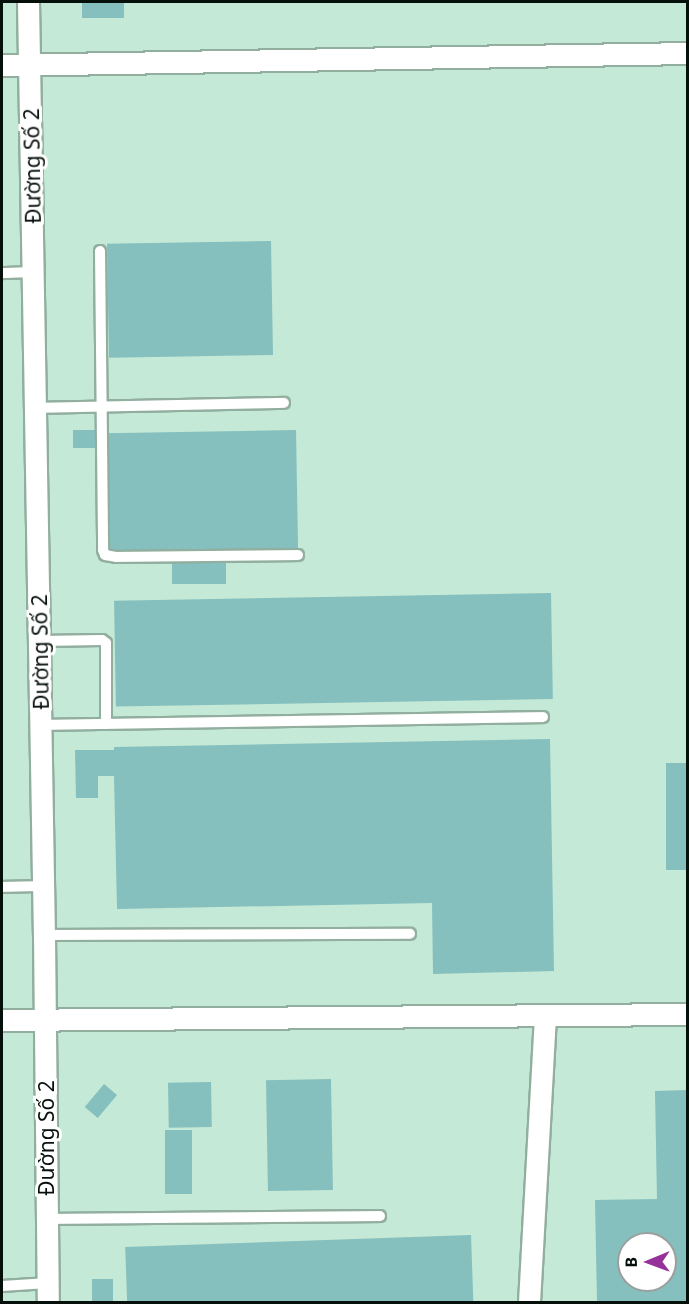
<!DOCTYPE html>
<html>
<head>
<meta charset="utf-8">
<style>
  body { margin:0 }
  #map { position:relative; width:689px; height:1304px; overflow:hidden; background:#d9f8e7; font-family:"Noto Sans",sans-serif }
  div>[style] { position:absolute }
  .built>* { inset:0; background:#c4e9d6 }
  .building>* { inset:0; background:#85bfbe; transform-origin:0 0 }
  .roads { filter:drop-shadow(2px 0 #91ae9e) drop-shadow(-2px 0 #91ae9e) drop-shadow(0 2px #91ae9e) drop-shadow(0 -2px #91ae9e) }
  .service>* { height:10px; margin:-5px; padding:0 5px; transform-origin:5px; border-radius:5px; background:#fff }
  .minor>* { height:21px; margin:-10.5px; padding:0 10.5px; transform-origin:10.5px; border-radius:10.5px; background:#fff }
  span { translate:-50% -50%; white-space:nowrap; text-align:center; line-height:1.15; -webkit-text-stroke:6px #fff; paint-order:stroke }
  .street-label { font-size:21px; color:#06100b }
  .frame { position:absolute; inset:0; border:3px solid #06100b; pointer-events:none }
  .north { position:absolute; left:617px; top:1232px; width:60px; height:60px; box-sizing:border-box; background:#fff; border:2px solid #9b9f9d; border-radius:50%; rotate:269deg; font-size:16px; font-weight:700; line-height:24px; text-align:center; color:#06100b }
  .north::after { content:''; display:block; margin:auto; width:21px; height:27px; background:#943299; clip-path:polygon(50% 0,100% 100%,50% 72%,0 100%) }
</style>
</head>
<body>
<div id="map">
  <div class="built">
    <i style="clip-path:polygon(evenodd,2px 2px,687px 2px,687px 1302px,2px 1302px,2px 2px,629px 1244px,665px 1244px,665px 1280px,629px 1280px,629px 1244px)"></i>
  </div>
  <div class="building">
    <i style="left:82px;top:2px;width:42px;height:16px"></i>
    <i style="left:271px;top:241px;width:114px;height:164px;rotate:89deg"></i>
    <i style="left:73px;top:430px;width:24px;height:18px"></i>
    <i style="left:296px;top:430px;width:118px;height:191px;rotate:89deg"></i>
    <i style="left:226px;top:561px;width:23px;height:54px;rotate:90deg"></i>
    <i style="left:551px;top:593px;width:106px;height:437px;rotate:89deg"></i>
    <i style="clip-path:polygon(550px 739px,554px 971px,433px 974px,432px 903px,117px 909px,114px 776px,98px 776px,98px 798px,76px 798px,75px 750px,114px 750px,114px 747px)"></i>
    <i style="left:666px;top:763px;width:22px;height:107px"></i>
    <i style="left:331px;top:1079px;width:111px;height:65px;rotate:89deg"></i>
    <i style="left:211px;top:1082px;width:45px;height:43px;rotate:89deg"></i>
    <i style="left:104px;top:1084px;width:17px;height:30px;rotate:40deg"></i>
    <i style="clip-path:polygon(evenodd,688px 1090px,688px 1302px,597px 1302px,595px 1200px,657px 1199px,655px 1091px,688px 1090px,629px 1244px,665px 1244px,665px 1280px,629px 1280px,629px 1244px)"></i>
    <i style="left:165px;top:1130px;width:27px;height:64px"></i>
    <i style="left:471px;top:1235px;width:67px;height:346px;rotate:88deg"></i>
    <i style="left:92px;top:1279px;width:21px;height:23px"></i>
  </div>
  <div class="roads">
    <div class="service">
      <i style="left:100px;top:251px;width:299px;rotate:89.4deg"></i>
      <i style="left:103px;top:550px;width:5px;rotate:68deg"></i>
      <i style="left:105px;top:555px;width:11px;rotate:10deg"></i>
      <i style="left:116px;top:557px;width:182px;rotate:-0.6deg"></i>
      <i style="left:2px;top:273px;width:32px;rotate:-2deg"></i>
      <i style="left:36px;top:408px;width:248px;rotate:-1.2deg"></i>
      <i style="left:40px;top:641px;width:62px;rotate:-0.9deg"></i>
      <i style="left:102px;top:640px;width:5px;rotate:37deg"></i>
      <i style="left:106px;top:643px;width:81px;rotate:90deg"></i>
      <i style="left:41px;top:725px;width:502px;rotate:-0.91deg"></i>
      <i style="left:2px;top:887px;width:41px;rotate:-1.4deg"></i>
      <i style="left:44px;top:935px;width:366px;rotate:-0.2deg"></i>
      <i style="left:46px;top:1219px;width:334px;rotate:-0.5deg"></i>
      <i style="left:2px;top:1286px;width:45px;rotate:-3.8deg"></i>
    </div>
    <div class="minor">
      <i style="left:28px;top:2px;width:933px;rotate:89.02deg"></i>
      <i style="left:44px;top:935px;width:367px;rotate:89.4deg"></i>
      <i style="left:2px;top:65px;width:686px;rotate:-1deg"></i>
      <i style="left:2px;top:1020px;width:686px;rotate:-0.5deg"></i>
      <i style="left:529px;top:1302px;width:287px;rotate:-86.8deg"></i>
    </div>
  </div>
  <div class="street-label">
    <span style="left:32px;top:166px;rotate:-91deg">Đường Số 2</span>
    <span style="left:40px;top:652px;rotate:-91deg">Đường Số 2</span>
    <span style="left:46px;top:1138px;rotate:-90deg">Đường Số 2</span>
  </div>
  <div class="frame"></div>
  <div class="north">B</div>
</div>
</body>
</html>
